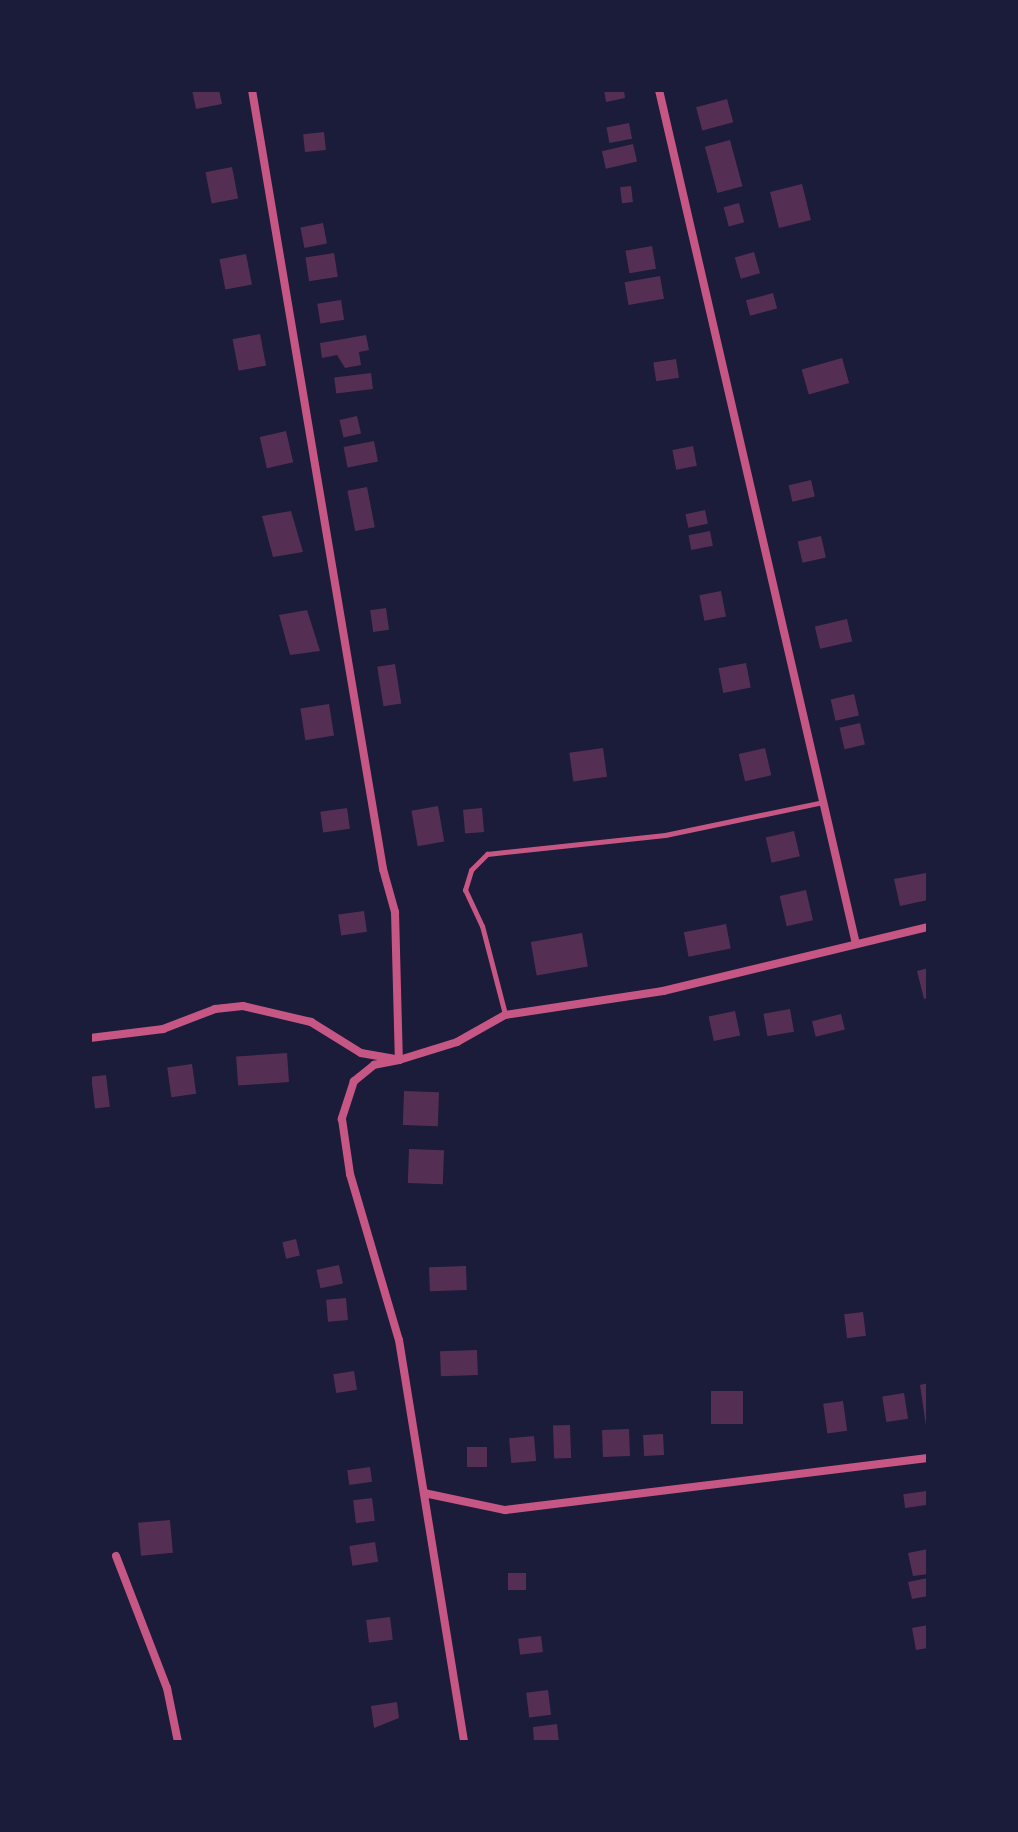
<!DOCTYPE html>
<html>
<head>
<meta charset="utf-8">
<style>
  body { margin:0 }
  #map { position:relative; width:1018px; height:1832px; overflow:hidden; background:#1b1b3a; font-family:Lato,sans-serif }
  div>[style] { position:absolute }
  .building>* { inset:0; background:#542f53; transform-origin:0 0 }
  .service>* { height:5px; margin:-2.5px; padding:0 2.5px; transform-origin:2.5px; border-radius:2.5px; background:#c65784 }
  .minor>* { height:8px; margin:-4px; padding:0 4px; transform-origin:4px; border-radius:4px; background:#c65784 }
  span { translate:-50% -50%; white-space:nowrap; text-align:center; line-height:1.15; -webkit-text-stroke:6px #1b1b3a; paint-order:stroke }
  .frame { position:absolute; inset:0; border:92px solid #1b1b3a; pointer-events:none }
</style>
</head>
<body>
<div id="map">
  <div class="building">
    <i style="clip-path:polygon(192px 90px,219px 90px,222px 104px,196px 109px)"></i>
    <i style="clip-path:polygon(604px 90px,624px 90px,625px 98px,606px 102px)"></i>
    <i style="left:727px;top:99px;width:24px;height:32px;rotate:75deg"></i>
    <i style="left:629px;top:123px;width:16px;height:23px;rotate:79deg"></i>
    <i style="left:324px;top:132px;width:18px;height:21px;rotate:84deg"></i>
    <i style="left:730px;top:140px;width:48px;height:26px;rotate:75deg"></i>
    <i style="left:633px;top:144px;width:18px;height:32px;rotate:77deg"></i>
    <i style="left:232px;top:167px;width:32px;height:27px;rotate:79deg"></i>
    <i style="left:802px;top:184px;width:37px;height:33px;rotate:76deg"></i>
    <i style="left:631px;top:186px;width:16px;height:11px;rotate:83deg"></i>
    <i style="left:739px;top:203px;width:20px;height:16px;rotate:75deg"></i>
    <i style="left:323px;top:223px;width:21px;height:23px;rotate:79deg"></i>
    <i style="left:652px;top:246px;width:23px;height:27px;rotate:80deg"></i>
    <i style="left:754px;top:252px;width:22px;height:20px;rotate:74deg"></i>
    <i style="left:334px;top:253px;width:24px;height:29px;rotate:81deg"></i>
    <i style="left:246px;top:254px;width:31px;height:27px;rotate:79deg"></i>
    <i style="left:660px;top:276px;width:23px;height:36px;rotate:80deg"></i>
    <i style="left:773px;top:293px;width:16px;height:28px;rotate:75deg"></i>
    <i style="left:341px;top:300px;width:20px;height:24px;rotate:81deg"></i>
    <i style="left:260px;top:334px;width:32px;height:28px;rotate:79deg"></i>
    <i style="clip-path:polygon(366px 335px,369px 350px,359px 352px,361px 365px,345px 368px,337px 355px,322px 358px,320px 343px)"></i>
    <i style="left:842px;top:358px;width:26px;height:42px;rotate:74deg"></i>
    <i style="left:676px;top:359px;width:19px;height:23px;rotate:81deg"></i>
    <i style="left:371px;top:373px;width:16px;height:37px;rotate:83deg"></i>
    <i style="left:357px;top:416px;width:18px;height:18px;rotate:77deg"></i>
    <i style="left:286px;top:431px;width:32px;height:27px;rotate:77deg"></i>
    <i style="left:374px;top:441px;width:21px;height:31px;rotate:79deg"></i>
    <i style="left:693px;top:446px;width:20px;height:21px;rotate:79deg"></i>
    <i style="left:811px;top:480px;width:17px;height:23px;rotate:77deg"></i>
    <i style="left:367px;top:487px;width:41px;height:20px;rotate:79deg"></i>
    <i style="left:705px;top:510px;width:14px;height:20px;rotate:78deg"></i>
    <i style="clip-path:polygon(291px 511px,303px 552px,273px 557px,262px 516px)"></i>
    <i style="left:710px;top:531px;width:15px;height:22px;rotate:79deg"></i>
    <i style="left:821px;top:536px;width:22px;height:24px;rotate:77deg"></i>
    <i style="left:721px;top:591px;width:26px;height:22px;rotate:79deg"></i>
    <i style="left:386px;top:608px;width:22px;height:16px;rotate:82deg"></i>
    <i style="clip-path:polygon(307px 610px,320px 651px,290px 655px,279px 615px)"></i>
    <i style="left:847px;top:619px;width:23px;height:33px;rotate:77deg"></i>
    <i style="left:746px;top:663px;width:25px;height:28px;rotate:79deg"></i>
    <i style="left:395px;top:664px;width:40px;height:18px;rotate:81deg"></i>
    <i style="left:854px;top:694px;width:22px;height:24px;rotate:77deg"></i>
    <i style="left:329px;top:704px;width:32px;height:29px;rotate:81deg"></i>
    <i style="left:860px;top:723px;width:22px;height:21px;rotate:77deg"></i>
    <i style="left:603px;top:748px;width:29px;height:34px;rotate:82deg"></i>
    <i style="left:765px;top:748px;width:28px;height:27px;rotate:77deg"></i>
    <i style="left:438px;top:806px;width:36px;height:27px;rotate:80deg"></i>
    <i style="left:347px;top:808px;width:21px;height:27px;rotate:82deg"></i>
    <i style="left:482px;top:808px;width:24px;height:19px;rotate:85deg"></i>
    <i style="left:794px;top:831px;width:26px;height:29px;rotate:77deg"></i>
    <i style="clip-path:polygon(926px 873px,928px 900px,900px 906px,894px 879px)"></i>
    <i style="left:806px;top:890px;width:31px;height:27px;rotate:77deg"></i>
    <i style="left:364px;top:911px;width:21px;height:26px;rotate:82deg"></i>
    <i style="left:726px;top:924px;width:25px;height:43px;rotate:79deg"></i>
    <i style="left:582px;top:933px;width:34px;height:52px;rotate:80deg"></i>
    <i style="clip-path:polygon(928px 968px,928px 998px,924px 999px,917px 971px)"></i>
    <i style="left:790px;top:1009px;width:23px;height:27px;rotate:80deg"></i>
    <i style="left:735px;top:1011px;width:25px;height:27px;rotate:78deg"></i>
    <i style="left:841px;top:1014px;width:16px;height:30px;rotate:76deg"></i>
    <i style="left:287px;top:1053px;width:29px;height:51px;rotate:86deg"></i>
    <i style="left:192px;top:1064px;width:30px;height:25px;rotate:82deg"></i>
    <i style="left:106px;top:1075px;width:32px;height:15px;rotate:83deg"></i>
    <i style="left:404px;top:1091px;width:35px;height:34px;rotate:2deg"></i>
    <i style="left:409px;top:1149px;width:35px;height:34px;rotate:2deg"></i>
    <i style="left:296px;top:1239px;width:17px;height:14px;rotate:77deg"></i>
    <i style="left:339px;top:1265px;width:19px;height:23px;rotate:78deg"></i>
    <i style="left:466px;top:1266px;width:24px;height:37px;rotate:88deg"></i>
    <i style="left:346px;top:1298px;width:22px;height:20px;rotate:85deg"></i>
    <i style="left:863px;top:1312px;width:24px;height:19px;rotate:83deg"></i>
    <i style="left:477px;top:1350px;width:25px;height:37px;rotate:88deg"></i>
    <i style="left:354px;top:1371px;width:19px;height:21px;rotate:81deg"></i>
    <i style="clip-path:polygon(928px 1383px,928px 1426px,926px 1426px,920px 1385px)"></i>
    <i style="left:711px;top:1391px;width:32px;height:33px"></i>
    <i style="left:904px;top:1393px;width:26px;height:22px;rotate:81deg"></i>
    <i style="left:843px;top:1401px;width:30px;height:20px;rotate:82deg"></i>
    <i style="left:570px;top:1425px;width:33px;height:17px;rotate:88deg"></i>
    <i style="left:629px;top:1429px;width:27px;height:27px;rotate:88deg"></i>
    <i style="left:663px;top:1434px;width:21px;height:20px;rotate:87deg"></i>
    <i style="left:534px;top:1436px;width:25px;height:25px;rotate:85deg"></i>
    <i style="left:467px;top:1447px;width:20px;height:20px"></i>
    <i style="left:370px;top:1467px;width:15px;height:23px;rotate:82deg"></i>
    <i style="left:926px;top:1491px;width:14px;height:23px;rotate:82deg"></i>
    <i style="left:372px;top:1498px;width:23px;height:19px;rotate:83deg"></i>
    <i style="left:170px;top:1520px;width:33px;height:32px;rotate:85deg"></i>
    <i style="left:375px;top:1542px;width:20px;height:26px;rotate:81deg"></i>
    <i style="clip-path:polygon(928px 1549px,928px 1574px,913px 1576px,908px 1553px)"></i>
    <i style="left:526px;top:1573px;width:17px;height:18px;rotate:90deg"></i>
    <i style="clip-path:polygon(928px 1578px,928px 1596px,912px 1599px,908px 1582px)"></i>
    <i style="left:390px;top:1617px;width:23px;height:24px;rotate:83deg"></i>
    <i style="clip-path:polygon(928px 1625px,928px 1648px,916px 1650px,912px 1628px)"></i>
    <i style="left:541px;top:1636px;width:16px;height:23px;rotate:83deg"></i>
    <i style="left:548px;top:1690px;width:25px;height:22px;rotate:83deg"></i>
    <i style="clip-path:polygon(397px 1702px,399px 1718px,374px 1728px,371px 1706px)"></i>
    <i style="clip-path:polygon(557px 1724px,559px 1742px,534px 1742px,533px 1727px)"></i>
  </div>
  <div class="service">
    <i style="left:505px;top:1014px;width:91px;rotate:-104.6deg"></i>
    <i style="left:482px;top:926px;width:40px;rotate:-115deg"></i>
    <i style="left:465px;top:890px;width:21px;rotate:-73deg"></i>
    <i style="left:471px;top:870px;width:23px;rotate:-45deg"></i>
    <i style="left:487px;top:854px;width:179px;rotate:-6.1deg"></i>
    <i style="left:665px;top:835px;width:161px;rotate:-11.8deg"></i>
  </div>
  <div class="minor">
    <i style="left:252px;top:90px;width:790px;rotate:80.45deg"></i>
    <i style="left:383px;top:869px;width:45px;rotate:74.4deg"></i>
    <i style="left:395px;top:912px;width:148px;rotate:88.5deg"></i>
    <i style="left:399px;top:1060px;width:25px;rotate:169deg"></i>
    <i style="left:374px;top:1065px;width:26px;rotate:141deg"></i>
    <i style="left:354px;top:1081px;width:40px;rotate:108deg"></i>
    <i style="left:342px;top:1119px;width:56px;rotate:81.7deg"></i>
    <i style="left:350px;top:1174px;width:173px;rotate:73.6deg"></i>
    <i style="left:399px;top:1340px;width:407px;rotate:80.8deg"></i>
    <i style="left:659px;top:90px;width:876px;rotate:77.01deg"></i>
    <i style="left:90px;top:1038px;width:74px;rotate:-7deg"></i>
    <i style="left:163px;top:1029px;width:56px;rotate:-21deg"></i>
    <i style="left:215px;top:1009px;width:28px;rotate:-6deg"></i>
    <i style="left:243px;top:1006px;width:70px;rotate:13.2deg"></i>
    <i style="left:311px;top:1022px;width:59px;rotate:31.8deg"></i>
    <i style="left:361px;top:1053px;width:39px;rotate:10deg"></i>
    <i style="left:399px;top:1060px;width:61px;rotate:-17.2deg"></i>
    <i style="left:457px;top:1042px;width:55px;rotate:-29.4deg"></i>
    <i style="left:505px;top:1015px;width:160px;rotate:-8.6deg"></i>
    <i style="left:663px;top:991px;width:273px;rotate:-13.6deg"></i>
    <i style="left:424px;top:1493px;width:83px;rotate:11.9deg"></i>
    <i style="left:505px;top:1510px;width:426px;rotate:-7deg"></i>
    <i style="left:116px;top:1556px;width:142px;rotate:68.9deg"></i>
    <i style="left:167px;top:1688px;width:55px;rotate:78.5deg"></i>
  </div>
  <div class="frame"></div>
</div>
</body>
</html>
